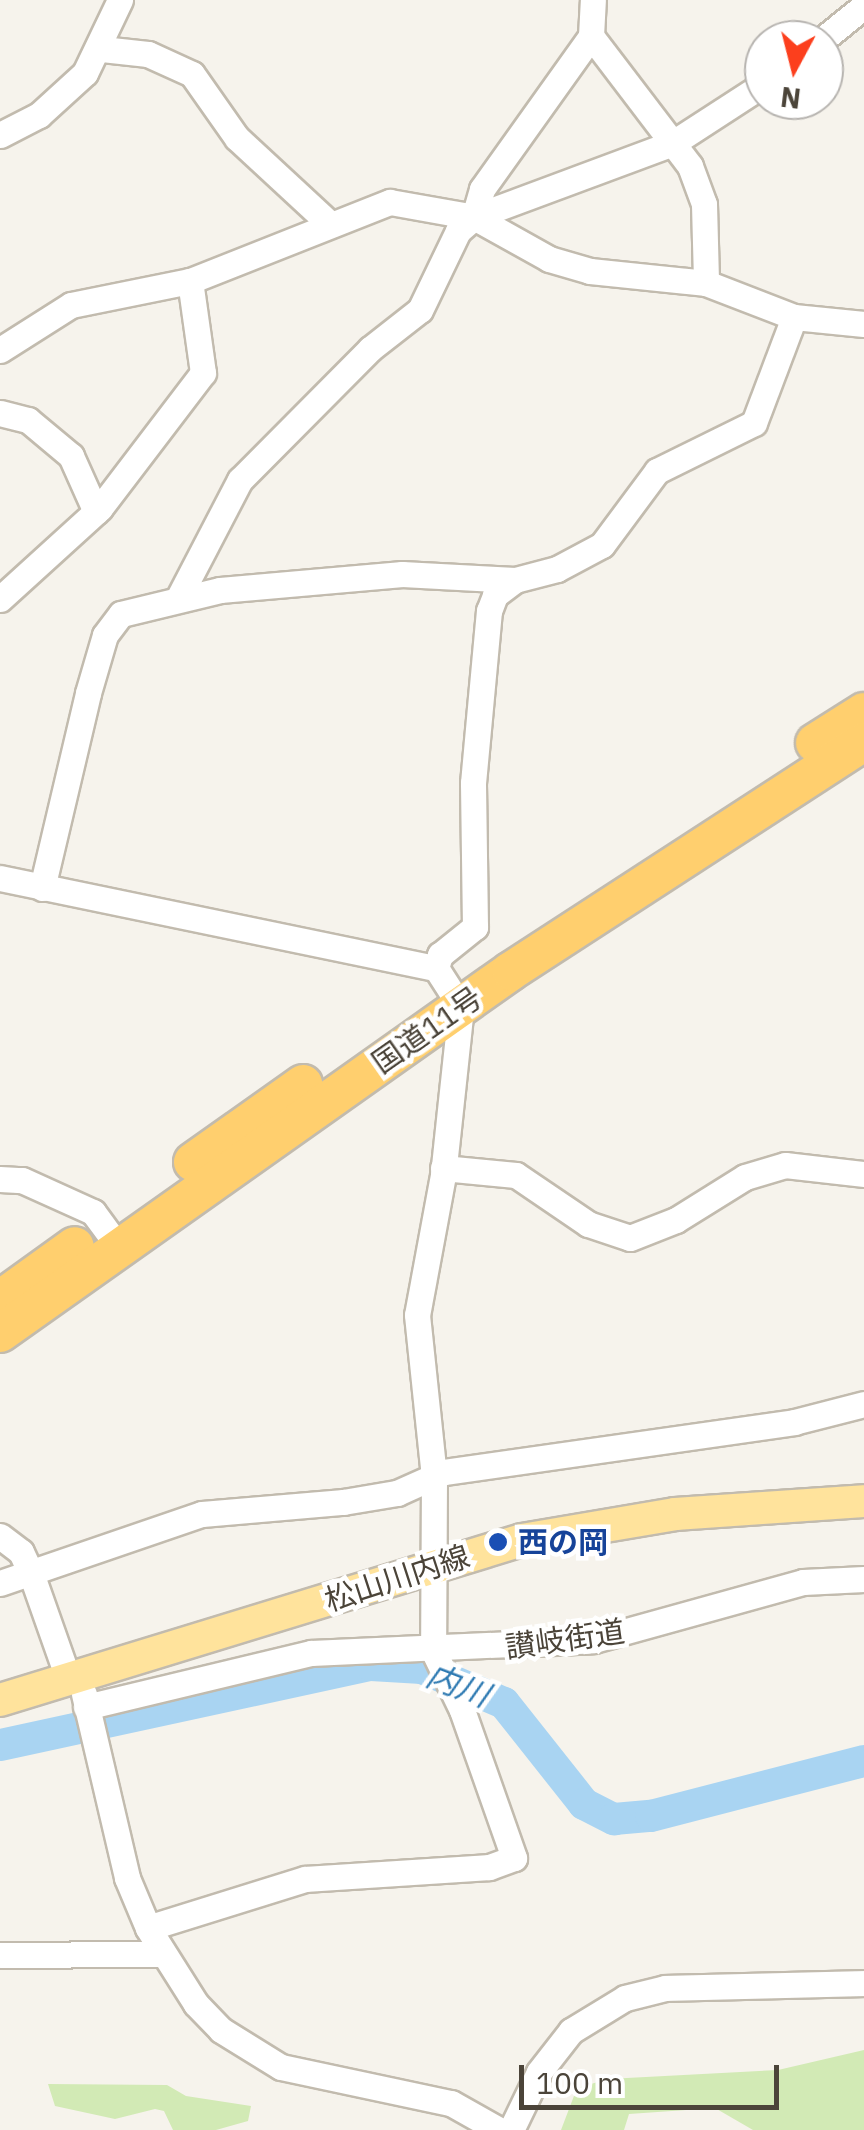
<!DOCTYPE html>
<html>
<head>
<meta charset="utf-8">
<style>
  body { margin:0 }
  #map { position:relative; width:864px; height:2130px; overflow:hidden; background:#f6f3ec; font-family:"IBM Plex Sans","Noto Sans JP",sans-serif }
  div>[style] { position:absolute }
  .green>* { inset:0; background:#d2eab5 }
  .river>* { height:32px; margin:-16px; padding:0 16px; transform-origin:16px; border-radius:16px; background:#a9d4f2 }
  .roads { filter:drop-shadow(2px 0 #c2bbae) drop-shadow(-2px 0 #c2bbae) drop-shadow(0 2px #c2bbae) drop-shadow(0 -2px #c2bbae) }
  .minor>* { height:25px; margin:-12.5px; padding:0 12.5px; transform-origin:12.5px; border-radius:12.5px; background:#fff }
  .major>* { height:32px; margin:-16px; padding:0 16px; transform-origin:16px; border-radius:16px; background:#ffe39c }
  .highway>* { height:38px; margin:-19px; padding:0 19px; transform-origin:19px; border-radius:19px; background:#ffcf6e }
  .dots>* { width:28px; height:28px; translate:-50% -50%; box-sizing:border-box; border:5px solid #fff; border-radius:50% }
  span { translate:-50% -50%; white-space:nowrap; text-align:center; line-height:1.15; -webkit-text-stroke:9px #fff; paint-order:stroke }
  .street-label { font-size:30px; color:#4b4439 }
  .transit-label { font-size:30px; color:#164399; font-weight:700 }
  .left { translate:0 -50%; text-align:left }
  .water-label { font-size:32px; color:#2e7ab2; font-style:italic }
  .north { position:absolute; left:744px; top:20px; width:100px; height:100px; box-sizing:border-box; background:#fff; border:2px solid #b7b4b0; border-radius:50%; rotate:187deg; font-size:28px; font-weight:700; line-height:40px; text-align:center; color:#4b4439 }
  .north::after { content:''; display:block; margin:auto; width:35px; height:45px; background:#fc3f1d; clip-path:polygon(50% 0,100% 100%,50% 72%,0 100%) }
  .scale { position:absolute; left:519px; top:2065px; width:260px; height:45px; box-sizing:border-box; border:5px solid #4b4439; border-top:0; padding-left:12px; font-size:30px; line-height:35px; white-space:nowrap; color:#4b4439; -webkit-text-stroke:8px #fff; paint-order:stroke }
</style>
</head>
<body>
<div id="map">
  <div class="green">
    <i style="clip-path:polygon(864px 2050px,864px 2130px,753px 2130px,715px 2108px,629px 2114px,624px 2130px,561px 2130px,577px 2088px,608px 2079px,778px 2070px)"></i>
    <i style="clip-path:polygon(48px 2084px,167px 2085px,186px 2096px,251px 2106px,248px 2121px,216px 2130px,173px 2130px,164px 2111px,155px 2109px,115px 2119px,55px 2106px)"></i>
  </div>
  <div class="river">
    <i style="left:0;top:1745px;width:380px;rotate:-12.2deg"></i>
    <i style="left:371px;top:1665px;width:51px;rotate:3.4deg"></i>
    <i style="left:422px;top:1668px;width:89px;rotate:23.1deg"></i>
    <i style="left:504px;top:1703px;width:129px;rotate:51.6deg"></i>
    <i style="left:584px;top:1804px;width:34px;rotate:27deg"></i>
    <i style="left:614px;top:1819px;width:37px;rotate:-5deg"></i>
    <i style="left:651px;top:1816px;width:220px;rotate:-14.5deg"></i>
  </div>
  <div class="roads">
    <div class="minor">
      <i style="left:591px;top:36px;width:163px;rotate:52.7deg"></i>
      <i style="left:690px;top:166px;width:40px;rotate:69.8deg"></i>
      <i style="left:704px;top:204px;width:79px;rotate:88.5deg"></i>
      <i style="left:822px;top:40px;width:54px;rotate:-39deg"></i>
      <i style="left:102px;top:49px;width:46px;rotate:6.2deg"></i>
      <i style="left:148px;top:54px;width:48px;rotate:24.4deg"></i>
      <i style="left:192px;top:74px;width:78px;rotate:54.9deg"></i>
      <i style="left:237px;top:138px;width:127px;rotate:42.8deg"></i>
      <i style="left:0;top:135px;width:44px;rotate:-27.1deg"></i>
      <i style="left:39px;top:115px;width:62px;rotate:-42.4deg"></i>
      <i style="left:85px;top:73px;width:81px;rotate:-64.4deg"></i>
      <i style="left:474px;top:217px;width:29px;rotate:-74deg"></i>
      <i style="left:482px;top:189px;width:188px;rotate:-54.5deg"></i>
      <i style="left:591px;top:36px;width:36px;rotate:-87deg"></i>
      <i style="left:0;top:350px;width:84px;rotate:-32.4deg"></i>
      <i style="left:71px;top:305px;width:121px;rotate:-11.4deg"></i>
      <i style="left:190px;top:281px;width:215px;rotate:-21.6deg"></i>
      <i style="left:390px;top:202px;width:85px;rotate:10.1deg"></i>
      <i style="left:474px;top:217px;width:86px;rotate:29.2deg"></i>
      <i style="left:549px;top:259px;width:43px;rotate:16.3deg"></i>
      <i style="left:590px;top:271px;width:117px;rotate:5.9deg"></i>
      <i style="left:706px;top:283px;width:94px;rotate:21.1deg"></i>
      <i style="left:794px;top:317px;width:70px;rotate:5.7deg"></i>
      <i style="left:0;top:413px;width:29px;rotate:14deg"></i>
      <i style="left:28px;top:420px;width:56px;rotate:39.9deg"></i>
      <i style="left:71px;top:456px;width:61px;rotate:65.9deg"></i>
      <i style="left:179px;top:597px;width:132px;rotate:-62.5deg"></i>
      <i style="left:240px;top:480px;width:185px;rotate:-45.2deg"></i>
      <i style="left:370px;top:349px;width:63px;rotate:-38deg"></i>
      <i style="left:420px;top:310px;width:88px;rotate:-64.3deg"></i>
      <i style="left:458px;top:231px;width:21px;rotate:-41deg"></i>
      <i style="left:474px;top:217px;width:212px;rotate:-20.4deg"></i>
      <i style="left:673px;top:143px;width:108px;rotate:-33deg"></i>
      <i style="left:0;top:599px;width:135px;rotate:-42.3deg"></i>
      <i style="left:100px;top:508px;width:170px;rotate:-52.7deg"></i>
      <i style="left:203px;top:373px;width:93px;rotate:-98deg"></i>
      <i style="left:0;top:878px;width:445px;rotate:11.7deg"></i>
      <i style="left:436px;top:968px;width:46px;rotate:57.3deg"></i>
      <i style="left:461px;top:1007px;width:169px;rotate:96.1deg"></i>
      <i style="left:443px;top:1175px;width:142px;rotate:100.5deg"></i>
      <i style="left:417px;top:1315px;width:164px;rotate:84deg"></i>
      <i style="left:434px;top:1478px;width:172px;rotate:90.3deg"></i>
      <i style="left:433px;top:1650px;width:67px;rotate:64.2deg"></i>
      <i style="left:462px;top:1710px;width:157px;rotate:70.6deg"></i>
      <i style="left:514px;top:1858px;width:27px;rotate:160deg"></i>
      <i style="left:489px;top:1867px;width:184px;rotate:176.3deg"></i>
      <i style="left:305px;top:1879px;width:164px;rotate:162.7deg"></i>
      <i style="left:42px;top:888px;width:200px;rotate:-76.7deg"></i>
      <i style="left:88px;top:693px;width:60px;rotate:-73.7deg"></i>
      <i style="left:105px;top:635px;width:26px;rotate:-53deg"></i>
      <i style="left:121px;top:614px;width:102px;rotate:-13.6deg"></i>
      <i style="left:220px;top:590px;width:183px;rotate:-5deg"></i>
      <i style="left:402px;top:574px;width:113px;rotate:3deg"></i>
      <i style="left:515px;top:580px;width:43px;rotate:-14.7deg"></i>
      <i style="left:557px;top:569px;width:51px;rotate:-28.1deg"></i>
      <i style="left:602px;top:545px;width:92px;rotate:-53.4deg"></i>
      <i style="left:657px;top:471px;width:108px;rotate:-26.3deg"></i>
      <i style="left:754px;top:423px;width:113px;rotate:-69.3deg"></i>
      <i style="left:436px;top:968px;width:14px;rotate:-73deg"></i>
      <i style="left:440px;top:955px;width:45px;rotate:-38.7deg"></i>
      <i style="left:475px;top:927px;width:144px;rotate:-90.8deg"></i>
      <i style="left:473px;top:783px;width:173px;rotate:-84.7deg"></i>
      <i style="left:489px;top:611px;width:17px;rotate:-69deg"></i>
      <i style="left:495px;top:595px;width:25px;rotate:-37deg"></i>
      <i style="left:443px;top:1168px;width:73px;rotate:5.5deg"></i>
      <i style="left:516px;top:1175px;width:87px;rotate:34.2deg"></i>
      <i style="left:588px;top:1224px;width:44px;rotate:18.4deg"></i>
      <i style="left:630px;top:1238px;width:49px;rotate:-21.4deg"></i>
      <i style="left:676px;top:1220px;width:81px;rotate:-31.9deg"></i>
      <i style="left:745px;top:1177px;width:42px;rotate:-16.7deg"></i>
      <i style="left:785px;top:1165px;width:80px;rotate:6.5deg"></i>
      <i style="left:0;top:1179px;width:22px;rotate:3deg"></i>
      <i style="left:22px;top:1180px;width:78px;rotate:24.3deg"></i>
      <i style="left:93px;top:1212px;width:42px;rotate:53.7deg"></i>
      <i style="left:0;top:1536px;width:26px;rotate:37deg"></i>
      <i style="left:21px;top:1552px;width:23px;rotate:65deg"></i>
      <i style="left:31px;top:1573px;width:111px;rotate:70.6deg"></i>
      <i style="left:0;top:1583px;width:213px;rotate:-18.9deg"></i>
      <i style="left:202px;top:1514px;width:142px;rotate:-4.9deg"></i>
      <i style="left:343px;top:1502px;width:55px;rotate:-9.5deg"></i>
      <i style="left:397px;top:1493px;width:51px;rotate:-24.1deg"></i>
      <i style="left:444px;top:1472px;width:354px;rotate:-8.1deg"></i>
      <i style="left:794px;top:1422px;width:72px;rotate:-14.4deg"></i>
      <i style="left:84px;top:1694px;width:189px;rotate:76.8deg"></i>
      <i style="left:127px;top:1878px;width:54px;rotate:67.2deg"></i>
      <i style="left:148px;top:1928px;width:90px;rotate:57.7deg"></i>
      <i style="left:196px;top:2004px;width:36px;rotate:46deg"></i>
      <i style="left:221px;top:2030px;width:70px;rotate:31.7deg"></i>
      <i style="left:281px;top:2067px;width:174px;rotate:12deg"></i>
      <i style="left:451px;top:2103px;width:55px;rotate:29.4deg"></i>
      <i style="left:86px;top:1707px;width:231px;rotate:-13.5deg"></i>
      <i style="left:311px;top:1653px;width:283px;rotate:-2.6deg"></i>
      <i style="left:594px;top:1640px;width:217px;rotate:-15.5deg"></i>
      <i style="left:803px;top:1582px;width:61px;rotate:-2.8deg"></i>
      <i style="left:0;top:1955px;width:163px;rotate:-0.4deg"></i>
      <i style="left:511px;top:2130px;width:64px;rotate:-64.2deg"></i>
      <i style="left:539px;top:2072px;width:52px;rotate:-52deg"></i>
      <i style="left:571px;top:2031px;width:63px;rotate:-31.4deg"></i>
      <i style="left:625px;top:1998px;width:41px;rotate:-14deg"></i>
      <i style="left:665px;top:1988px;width:199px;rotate:-1.4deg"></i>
    </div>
    <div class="major">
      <i style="left:0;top:1700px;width:546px;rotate:-17.04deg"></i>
      <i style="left:522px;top:1540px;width:155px;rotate:-9.6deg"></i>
      <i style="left:675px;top:1514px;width:189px;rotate:-3.9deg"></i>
    </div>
    <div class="highway">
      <i style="left:815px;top:743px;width:58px;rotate:-32.3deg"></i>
      <i style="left:193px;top:1162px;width:135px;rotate:-35.3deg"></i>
      <i style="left:0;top:1300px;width:92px;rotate:-35.8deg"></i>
      <i style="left:0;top:1333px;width:626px;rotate:-35.31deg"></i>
      <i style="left:511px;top:971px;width:421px;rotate:-33deg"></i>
    </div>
  </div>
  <div class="dots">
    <i style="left:498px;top:1542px;background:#1a4fb4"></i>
  </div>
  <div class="street-label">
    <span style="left:427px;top:1030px;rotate:-35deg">国道11号</span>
    <span style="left:397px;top:1578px;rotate:-18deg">松山川内線</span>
    <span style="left:565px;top:1639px;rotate:-8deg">讃岐街道</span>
  </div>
  <div class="transit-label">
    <span class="left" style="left:518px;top:1542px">西の岡</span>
  </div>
  <div class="water-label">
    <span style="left:458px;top:1685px;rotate:21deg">内川</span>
  </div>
  <div class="north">N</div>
  <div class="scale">100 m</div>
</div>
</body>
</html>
